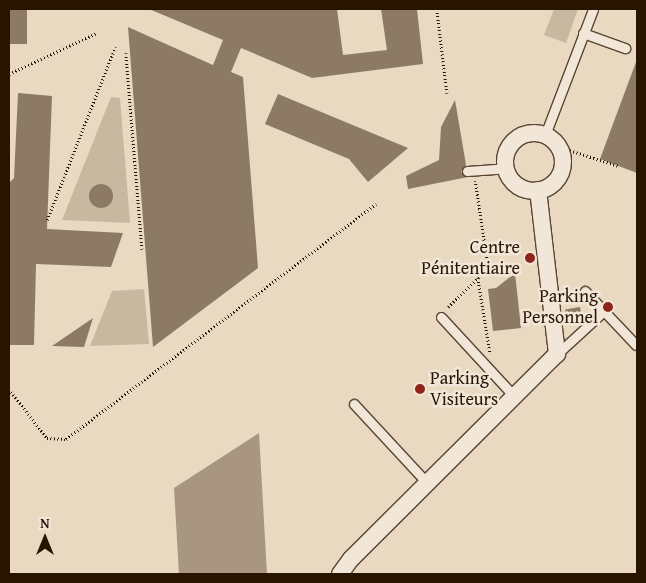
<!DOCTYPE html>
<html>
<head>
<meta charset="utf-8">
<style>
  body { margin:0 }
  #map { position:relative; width:646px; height:583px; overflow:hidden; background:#e9d9c1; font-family:"Gentium Book Plus",serif }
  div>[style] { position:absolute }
  .green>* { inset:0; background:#c8b8a0 }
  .water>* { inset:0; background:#a89680 }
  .building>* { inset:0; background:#8d7a65; transform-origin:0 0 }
  .round { border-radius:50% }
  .path>* { height:2.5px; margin-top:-1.25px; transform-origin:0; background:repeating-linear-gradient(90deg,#291401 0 1px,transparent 0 3.5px) }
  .roads { filter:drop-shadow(1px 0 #594531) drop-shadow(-1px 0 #594531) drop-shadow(0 1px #594531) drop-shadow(0 -1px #594531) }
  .service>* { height:9px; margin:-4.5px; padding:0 4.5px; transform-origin:4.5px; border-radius:4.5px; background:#f1e6d7 }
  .minor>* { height:16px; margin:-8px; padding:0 8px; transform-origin:8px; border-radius:8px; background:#f1e6d7 }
  .minor>.ring { margin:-8px; padding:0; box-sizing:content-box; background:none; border:16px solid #f1e6d7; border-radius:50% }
  .dots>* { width:14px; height:14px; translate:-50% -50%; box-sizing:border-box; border:2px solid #f1e6d7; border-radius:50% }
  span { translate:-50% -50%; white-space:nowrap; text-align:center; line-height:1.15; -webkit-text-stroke:5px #f1e6d7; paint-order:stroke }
  .poi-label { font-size:18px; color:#291401 }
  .right { translate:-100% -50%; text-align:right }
  .left { translate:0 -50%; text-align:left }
  .frame { position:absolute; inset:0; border:10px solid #291401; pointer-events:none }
  .north { position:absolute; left:20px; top:513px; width:50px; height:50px; -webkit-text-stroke:4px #f1e6d7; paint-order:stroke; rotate:0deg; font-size:14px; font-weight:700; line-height:20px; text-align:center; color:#291401 }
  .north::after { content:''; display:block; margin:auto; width:18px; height:22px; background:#291401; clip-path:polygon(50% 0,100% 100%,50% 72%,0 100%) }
</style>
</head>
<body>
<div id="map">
  <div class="green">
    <i style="clip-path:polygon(554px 9px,578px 9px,566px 43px,544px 35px)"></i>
    <i style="clip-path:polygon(111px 97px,120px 98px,130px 223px,62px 220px)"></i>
    <i style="clip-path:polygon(144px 289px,149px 344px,90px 346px,112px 291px)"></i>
  </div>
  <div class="water">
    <i style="clip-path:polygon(259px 433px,267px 574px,179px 574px,174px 488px)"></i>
  </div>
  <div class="building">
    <i style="left:9px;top:9px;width:18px;height:35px"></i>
    <i style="clip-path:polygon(149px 9px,337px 9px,343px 55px,387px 50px,381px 9px,417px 9px,423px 64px,312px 78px,241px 48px,231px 72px,243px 77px,258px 268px,153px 347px,128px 27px,213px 65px,223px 40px)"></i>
    <i style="clip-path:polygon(636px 62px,637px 63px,637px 173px,600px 159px)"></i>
    <i style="clip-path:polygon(18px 93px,52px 96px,47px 229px,123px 233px,111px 267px,36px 264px,34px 345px,9px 345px,9px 183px,14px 178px)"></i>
    <i style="clip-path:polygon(278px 94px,408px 148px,368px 182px,349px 159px,265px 124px)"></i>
    <i style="clip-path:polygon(455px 100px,466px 165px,461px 172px,468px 177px,408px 189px,406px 176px,439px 160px,441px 127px)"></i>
    <i class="round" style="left:89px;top:184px;width:24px;height:24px"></i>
    <i style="clip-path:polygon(515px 273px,521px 328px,493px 331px,488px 289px,496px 288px)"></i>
    <i style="left:580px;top:307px;width:11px;height:15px;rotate:80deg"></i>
    <i style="clip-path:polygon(93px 318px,84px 347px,52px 346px)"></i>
  </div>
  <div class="path">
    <i style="left:437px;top:9px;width:85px;rotate:83.2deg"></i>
    <i style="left:126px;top:53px;width:197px;rotate:85.3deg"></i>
    <i style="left:9px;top:74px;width:97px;rotate:-25deg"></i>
    <i style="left:560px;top:147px;width:62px;rotate:17.9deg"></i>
    <i style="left:47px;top:220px;width:186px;rotate:-68.5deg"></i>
    <i style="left:478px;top:278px;width:75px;rotate:80.8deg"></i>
    <i style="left:448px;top:307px;width:56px;rotate:-44.3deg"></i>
    <i style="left:488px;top:268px;width:88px;rotate:-98.5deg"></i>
    <i style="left:9px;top:389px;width:62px;rotate:52.2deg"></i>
    <i style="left:47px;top:438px;width:19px;rotate:3deg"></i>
    <i style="left:66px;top:439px;width:389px;rotate:-37.2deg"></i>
  </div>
  <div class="roads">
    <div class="service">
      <i style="left:583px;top:33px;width:45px;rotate:19.7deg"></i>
      <i style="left:545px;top:135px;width:135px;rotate:-69.1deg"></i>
      <i style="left:467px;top:171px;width:39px;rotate:-4deg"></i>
      <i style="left:585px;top:291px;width:74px;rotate:46.6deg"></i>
      <i style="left:441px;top:317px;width:108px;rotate:47.3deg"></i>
      <i style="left:557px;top:354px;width:64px;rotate:-42.5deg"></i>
      <i style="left:354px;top:404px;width:109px;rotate:47.2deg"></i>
    </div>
    <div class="minor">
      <i class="ring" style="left:505px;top:133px;width:42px;height:42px"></i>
      <i style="left:340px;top:574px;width:19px;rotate:-54deg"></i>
      <i style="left:351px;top:559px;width:291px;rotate:-44.9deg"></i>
      <i style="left:557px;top:354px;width:165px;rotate:-96.6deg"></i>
    </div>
  </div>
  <div class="dots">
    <i style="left:530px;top:258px;background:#8f2418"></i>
    <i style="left:608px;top:307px;background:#8f2418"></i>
    <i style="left:420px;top:389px;background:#8f2418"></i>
  </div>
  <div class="poi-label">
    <span class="right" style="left:520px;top:258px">Centre<br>Pénitentiaire</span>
    <span class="right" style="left:598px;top:307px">Parking<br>Personnel</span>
    <span class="left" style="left:430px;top:389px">Parking<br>Visiteurs</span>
  </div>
  <div class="frame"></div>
  <div class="north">N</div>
</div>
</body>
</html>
